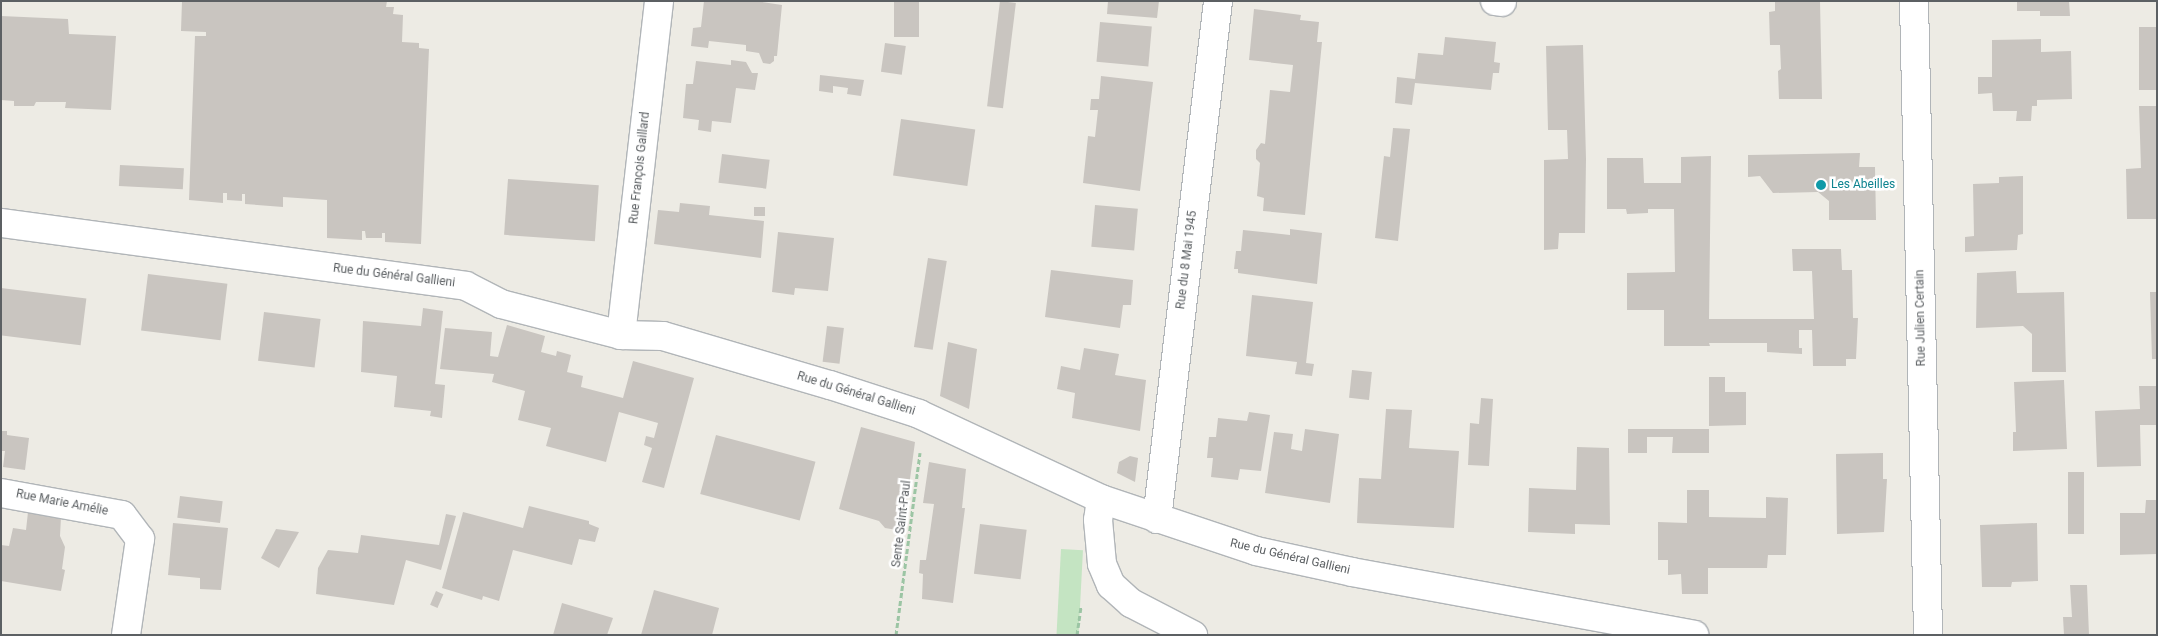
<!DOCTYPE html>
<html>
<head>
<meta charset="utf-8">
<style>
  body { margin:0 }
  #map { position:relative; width:2158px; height:636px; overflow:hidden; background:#edebe4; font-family:Roboto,sans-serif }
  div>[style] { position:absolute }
  .green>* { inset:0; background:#c4e4c2; transform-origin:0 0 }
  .building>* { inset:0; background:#c9c5c0; transform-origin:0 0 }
  .path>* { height:3px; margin-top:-1.5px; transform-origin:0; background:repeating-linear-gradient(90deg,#9cc5a4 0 5px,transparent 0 7.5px) }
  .roads { filter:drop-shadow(1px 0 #b1b5b8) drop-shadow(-1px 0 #b1b5b8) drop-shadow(0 1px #b1b5b8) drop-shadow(0 -1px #b1b5b8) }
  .minor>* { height:28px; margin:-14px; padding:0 14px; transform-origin:14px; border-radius:14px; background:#fff }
  .dots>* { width:14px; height:14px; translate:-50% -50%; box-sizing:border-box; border:2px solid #fff; border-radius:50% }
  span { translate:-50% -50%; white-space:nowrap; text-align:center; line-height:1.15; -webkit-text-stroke:5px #fff; paint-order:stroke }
  .street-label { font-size:12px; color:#5c6063 }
  .culture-label { font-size:12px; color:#0d838f }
  .left { translate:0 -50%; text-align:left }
  .frame { position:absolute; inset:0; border:2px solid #5c6063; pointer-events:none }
</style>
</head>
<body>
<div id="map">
  <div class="green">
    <i style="left:1061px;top:549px;width:22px;height:87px;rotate:3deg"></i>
  </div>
  <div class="building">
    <i style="clip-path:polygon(182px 1px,387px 1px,386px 7px,394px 7px,393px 14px,403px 15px,402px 42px,419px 43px,419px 48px,429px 49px,421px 244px,385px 242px,385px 233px,382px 233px,382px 238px,366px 238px,365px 231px,362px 231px,362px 240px,327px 238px,327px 200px,283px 197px,283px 207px,245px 204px,245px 194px,242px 194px,242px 201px,227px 200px,227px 193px,223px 193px,223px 203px,189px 200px,195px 36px,206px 36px,206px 32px,181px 31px)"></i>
    <i style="clip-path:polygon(704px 1px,756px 1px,782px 5px,777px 56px,774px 56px,774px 61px,770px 64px,763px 63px,759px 53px,746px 51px,746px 45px,709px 41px,708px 48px,691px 46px,693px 28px,701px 27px)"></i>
    <i style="left:894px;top:1px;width:25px;height:36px"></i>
    <i style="left:1000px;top:1px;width:16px;height:106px;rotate:7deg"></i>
    <i style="clip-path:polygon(1108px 1px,1159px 1px,1157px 18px,1107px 14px)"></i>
    <i style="clip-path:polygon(1775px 1px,1820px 1px,1822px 99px,1779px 99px,1778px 71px,1781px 69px,1780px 45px,1770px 45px,1769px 12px,1775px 11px)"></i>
    <i style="clip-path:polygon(2017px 1px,2069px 1px,2070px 16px,2040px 16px,2040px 11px,2017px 11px)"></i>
    <i style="clip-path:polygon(1254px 9px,1301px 15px,1300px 20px,1319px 22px,1317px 42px,1322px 42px,1305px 215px,1263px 211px,1264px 198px,1257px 196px,1260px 163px,1256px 159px,1256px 150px,1261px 143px,1265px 144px,1270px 90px,1290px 92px,1293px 65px,1249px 60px)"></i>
    <i style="clip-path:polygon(1px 16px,68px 19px,69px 34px,116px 36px,111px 110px,65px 108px,66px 102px,36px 102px,34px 106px,14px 106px,14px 101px,1px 100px)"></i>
    <i style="left:1100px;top:22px;width:52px;height:40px;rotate:5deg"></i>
    <i style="left:2139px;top:27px;width:18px;height:63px"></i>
    <i style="clip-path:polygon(1445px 37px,1496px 42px,1494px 62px,1500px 63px,1499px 73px,1493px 73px,1491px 90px,1415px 83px,1412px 105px,1395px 103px,1397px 77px,1415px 79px,1418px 53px,1443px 55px)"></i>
    <i style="clip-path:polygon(2041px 39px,2041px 52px,2071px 51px,2072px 99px,2037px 100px,2037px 106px,2032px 106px,2031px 121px,2016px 121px,2017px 111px,1993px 111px,1992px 93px,1978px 94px,1978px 77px,1992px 77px,1992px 40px)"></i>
    <i style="left:885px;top:43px;width:21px;height:29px;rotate:8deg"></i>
    <i style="clip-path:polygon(1583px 45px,1586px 159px,1585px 233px,1559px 233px,1558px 249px,1544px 250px,1544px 160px,1568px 159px,1567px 130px,1548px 130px,1546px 46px)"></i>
    <i style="clip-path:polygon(731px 60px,746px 62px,752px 73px,758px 73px,755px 90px,736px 88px,731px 123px,712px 121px,711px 132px,698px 130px,699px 120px,683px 118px,686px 84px,693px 84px,696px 61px,731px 65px)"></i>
    <i style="clip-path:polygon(820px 75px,864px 80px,861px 96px,847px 94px,848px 88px,833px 86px,833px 93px,819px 91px)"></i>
    <i style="clip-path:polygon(1101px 76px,1153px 82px,1140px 191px,1083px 183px,1088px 136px,1095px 137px,1098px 110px,1090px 110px,1091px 99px,1099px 99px)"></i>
    <i style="clip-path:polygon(2139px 106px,2157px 106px,2157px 219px,2127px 219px,2126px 169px,2141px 168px)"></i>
    <i style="left:901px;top:119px;width:75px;height:57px;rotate:8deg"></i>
    <i style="clip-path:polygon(1393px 128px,1410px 129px,1398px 241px,1375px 238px,1384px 156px,1390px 157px)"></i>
    <i style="clip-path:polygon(1860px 153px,1859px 167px,1875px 167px,1876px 220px,1829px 220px,1829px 201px,1818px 192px,1773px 193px,1760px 176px,1748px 177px,1748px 155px)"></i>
    <i style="left:722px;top:154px;width:48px;height:29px;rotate:7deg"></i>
    <i style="clip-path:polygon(1711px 156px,1709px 319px,1814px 319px,1812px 271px,1793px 271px,1792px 249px,1841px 249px,1842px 270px,1852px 270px,1853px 318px,1858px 318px,1856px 359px,1846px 359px,1846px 366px,1813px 366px,1812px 330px,1799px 330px,1799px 348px,1802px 348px,1802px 354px,1767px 352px,1767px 343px,1709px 343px,1710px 346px,1664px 346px,1664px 310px,1627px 310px,1627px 273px,1675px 272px,1674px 209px,1648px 209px,1648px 213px,1627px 214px,1626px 209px,1607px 209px,1607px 158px,1643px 158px,1644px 183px,1681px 183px,1681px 157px)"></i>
    <i style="left:120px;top:165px;width:64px;height:21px;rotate:3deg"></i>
    <i style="clip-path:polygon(2023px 176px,2023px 234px,2018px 235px,2017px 250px,1965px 252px,1965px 237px,1974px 236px,1973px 184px,1999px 183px,1999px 177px)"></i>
    <i style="left:508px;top:179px;width:91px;height:56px;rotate:4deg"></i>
    <i style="clip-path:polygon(680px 203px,710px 206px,709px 215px,764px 221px,761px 258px,654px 244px,658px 210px,679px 212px)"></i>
    <i style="left:1095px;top:205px;width:43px;height:42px;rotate:5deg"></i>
    <i style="left:754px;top:207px;width:11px;height:9px"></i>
    <i style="clip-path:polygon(1290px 229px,1322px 233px,1317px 284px,1238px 273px,1238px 269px,1234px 269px,1236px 251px,1241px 251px,1243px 230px,1290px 235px)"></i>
    <i style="clip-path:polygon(778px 232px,834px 238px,828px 291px,795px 288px,794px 295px,772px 292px)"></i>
    <i style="left:928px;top:258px;width:19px;height:90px;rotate:9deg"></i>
    <i style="clip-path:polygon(1051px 270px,1133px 280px,1131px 305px,1123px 305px,1120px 328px,1045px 317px)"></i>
    <i style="clip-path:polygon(2016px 271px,2017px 293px,2064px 292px,2066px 372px,2032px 372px,2032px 334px,2023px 326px,1976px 328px,1977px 273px)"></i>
    <i style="left:148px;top:274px;width:80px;height:57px;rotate:7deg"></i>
    <i style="left:1px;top:288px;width:86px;height:47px;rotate:7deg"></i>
    <i style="clip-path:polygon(2150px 292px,2157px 292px,2157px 359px,2152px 359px)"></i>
    <i style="clip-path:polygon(1252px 295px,1313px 302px,1306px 363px,1314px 364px,1312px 376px,1295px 374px,1297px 362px,1246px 356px)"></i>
    <i style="clip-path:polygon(423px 308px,443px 311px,435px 384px,445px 385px,442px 418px,430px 416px,431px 411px,394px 407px,397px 376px,361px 372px,363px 321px,421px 326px)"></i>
    <i style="left:264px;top:312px;width:57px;height:49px;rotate:7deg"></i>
    <i style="clip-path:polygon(507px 325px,545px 336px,541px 352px,556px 356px,557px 351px,571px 355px,567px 372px,583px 376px,581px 387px,623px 398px,633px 361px,694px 378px,664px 488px,642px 482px,652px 448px,644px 445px,646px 436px,654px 438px,658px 423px,619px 412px,606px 462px,546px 446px,551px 428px,518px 420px,525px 391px,492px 382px,494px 374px,440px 369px,445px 328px,492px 332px,490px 356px,498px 357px)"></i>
    <i style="left:827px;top:326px;width:17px;height:36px;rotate:7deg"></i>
    <i style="clip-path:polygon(948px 342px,977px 349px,969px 409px,940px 396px)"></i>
    <i style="clip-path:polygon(1084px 348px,1119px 354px,1115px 375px,1146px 380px,1140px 431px,1072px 418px,1075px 393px,1057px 389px,1061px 366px,1080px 370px)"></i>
    <i style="left:1352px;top:370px;width:20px;height:28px;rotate:6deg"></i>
    <i style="clip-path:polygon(1709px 377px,1725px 377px,1725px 392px,1746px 392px,1746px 425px,1709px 426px)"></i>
    <i style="clip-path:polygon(2064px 380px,2067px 449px,2013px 451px,2013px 432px,2016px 432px,2014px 382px)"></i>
    <i style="clip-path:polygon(2139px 386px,2157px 386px,2157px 425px,2140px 425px,2141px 466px,2097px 467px,2095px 411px,2140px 409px)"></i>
    <i style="clip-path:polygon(1481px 398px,1493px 399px,1489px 466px,1468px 465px,1470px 423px,1479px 424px)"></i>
    <i style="clip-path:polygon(1386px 409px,1412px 410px,1409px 448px,1459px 451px,1454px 528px,1357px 523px,1359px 478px,1381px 479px)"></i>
    <i style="clip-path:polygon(1249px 412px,1270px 415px,1261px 471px,1240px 469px,1238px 480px,1211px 477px,1213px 458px,1207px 458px,1209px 437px,1216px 437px,1218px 418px,1247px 421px)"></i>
    <i style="clip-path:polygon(861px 427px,915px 442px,903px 531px,885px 528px,879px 521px,839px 509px)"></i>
    <i style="clip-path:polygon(1305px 429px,1339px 434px,1330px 503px,1265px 493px,1274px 432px,1293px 434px,1291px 449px,1302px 451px)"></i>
    <i style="clip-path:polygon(1628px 429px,1709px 429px,1709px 453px,1672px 453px,1673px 437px,1647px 437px,1647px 453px,1628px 453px)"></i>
    <i style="clip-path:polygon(1px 431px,7px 431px,7px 435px,29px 438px,25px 470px,3px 467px,5px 451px,1px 451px)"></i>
    <i style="left:716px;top:435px;width:103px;height:61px;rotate:15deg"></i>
    <i style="clip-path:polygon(1577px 447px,1609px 448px,1610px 525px,1575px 524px,1575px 534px,1528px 532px,1529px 488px,1576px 490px)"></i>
    <i style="clip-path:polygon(1883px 453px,1883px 479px,1887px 479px,1884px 532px,1837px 534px,1836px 454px)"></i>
    <i style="clip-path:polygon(1130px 456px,1138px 458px,1135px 482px,1117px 473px,1119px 462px)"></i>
    <i style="clip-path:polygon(929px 462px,966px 469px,962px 508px,965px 508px,953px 603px,922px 599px,923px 574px,919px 573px,920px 560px,926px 560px,934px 504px,923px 503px)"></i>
    <i style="left:2068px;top:472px;width:16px;height:62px"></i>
    <i style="clip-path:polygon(1687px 490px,1709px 490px,1709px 517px,1766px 518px,1766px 497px,1788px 498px,1786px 555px,1768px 555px,1767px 568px,1708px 568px,1708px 594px,1682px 594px,1681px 574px,1668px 575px,1668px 560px,1658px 560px,1658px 522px,1687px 523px)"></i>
    <i style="left:180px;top:496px;width:43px;height:22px;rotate:7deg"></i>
    <i style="clip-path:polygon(2146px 500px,2157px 500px,2157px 554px,2120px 555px,2120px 513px,2145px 513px)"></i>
    <i style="clip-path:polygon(529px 506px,589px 521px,589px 524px,599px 528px,595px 542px,579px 539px,572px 565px,513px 550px,499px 601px,483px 596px,482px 600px,442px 588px,463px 512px,523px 528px)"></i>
    <i style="clip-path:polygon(28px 512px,61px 517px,60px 536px,65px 547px,62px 569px,65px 570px,61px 591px,1px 581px,1px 545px,9px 546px,13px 528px,26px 530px)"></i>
    <i style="clip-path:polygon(446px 514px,456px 516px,441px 570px,406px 560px,394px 605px,316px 594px,318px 568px,328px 550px,358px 553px,361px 535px,439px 545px)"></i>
    <i style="clip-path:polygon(173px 523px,228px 528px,221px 590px,200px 589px,200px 578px,168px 575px)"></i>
    <i style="clip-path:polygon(2037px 523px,2038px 581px,2012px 582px,2011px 587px,1982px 587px,1980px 525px)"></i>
    <i style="left:980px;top:524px;width:47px;height:50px;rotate:7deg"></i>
    <i style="clip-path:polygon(276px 529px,299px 532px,279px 568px,261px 558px)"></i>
    <i style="clip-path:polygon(2070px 585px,2087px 585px,2089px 635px,2064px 635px,2063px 617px,2072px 617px)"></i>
    <i style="clip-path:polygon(654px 590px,719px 608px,712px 635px,641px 635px)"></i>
    <i style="left:436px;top:591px;width:8px;height:15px;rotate:23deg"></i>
    <i style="clip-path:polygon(562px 603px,613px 618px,607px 635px,553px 635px)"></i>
  </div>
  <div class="path">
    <i style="left:896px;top:635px;width:184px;rotate:-82.5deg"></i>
    <i style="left:1077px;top:635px;width:29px;rotate:-82deg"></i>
  </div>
  <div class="roads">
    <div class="minor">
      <i style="left:1495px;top:1px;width:7px;rotate:8deg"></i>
      <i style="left:1914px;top:1px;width:634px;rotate:88.73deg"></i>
      <i style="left:1px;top:223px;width:469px;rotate:7.7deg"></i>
      <i style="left:466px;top:286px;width:39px;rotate:27deg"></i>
      <i style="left:501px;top:304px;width:124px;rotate:14.5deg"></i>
      <i style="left:621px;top:335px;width:42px;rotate:1.4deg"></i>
      <i style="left:663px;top:336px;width:174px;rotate:16.4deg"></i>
      <i style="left:830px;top:385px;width:94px;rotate:18deg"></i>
      <i style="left:919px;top:414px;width:201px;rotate:25deg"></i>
      <i style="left:1101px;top:499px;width:163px;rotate:18.5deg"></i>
      <i style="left:1256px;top:551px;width:98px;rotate:12.3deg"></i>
      <i style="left:1352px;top:572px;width:348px;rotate:10.4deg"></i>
      <i style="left:621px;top:335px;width:336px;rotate:-83.5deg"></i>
      <i style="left:1px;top:493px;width:123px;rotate:10.3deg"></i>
      <i style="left:122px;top:515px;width:30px;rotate:53deg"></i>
      <i style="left:140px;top:539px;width:97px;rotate:98.3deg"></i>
      <i style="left:1101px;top:499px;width:21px;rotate:98deg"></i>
      <i style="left:1098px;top:520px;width:44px;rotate:84.8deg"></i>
      <i style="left:1102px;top:564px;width:23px;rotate:67deg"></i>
      <i style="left:1111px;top:585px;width:27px;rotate:42deg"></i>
      <i style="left:1131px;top:603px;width:70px;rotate:27.3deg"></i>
      <i style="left:1157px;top:519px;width:522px;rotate:-83.28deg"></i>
    </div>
  </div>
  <div class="dots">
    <i style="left:1821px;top:185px;background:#0f9aa8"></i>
  </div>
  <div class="street-label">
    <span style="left:640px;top:168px;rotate:-84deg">Rue François Gaillard</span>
    <span style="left:1187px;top:260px;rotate:-83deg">Rue du 8 Mai 1945</span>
    <span style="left:394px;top:276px;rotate:7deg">Rue du Général Gallieni</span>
    <span style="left:1921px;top:318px;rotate:-91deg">Rue Julien Certain</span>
    <span style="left:856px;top:394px;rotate:17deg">Rue du Général Gallieni</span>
    <span style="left:62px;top:503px;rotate:11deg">Rue Marie Amélie</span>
    <span style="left:902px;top:524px;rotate:-83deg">Sente Saint-Paul</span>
    <span style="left:1290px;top:557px;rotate:13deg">Rue du Général Gallieni</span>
  </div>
  <div class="culture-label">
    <span class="left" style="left:1831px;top:185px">Les Abeilles</span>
  </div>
  <div class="frame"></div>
</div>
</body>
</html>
